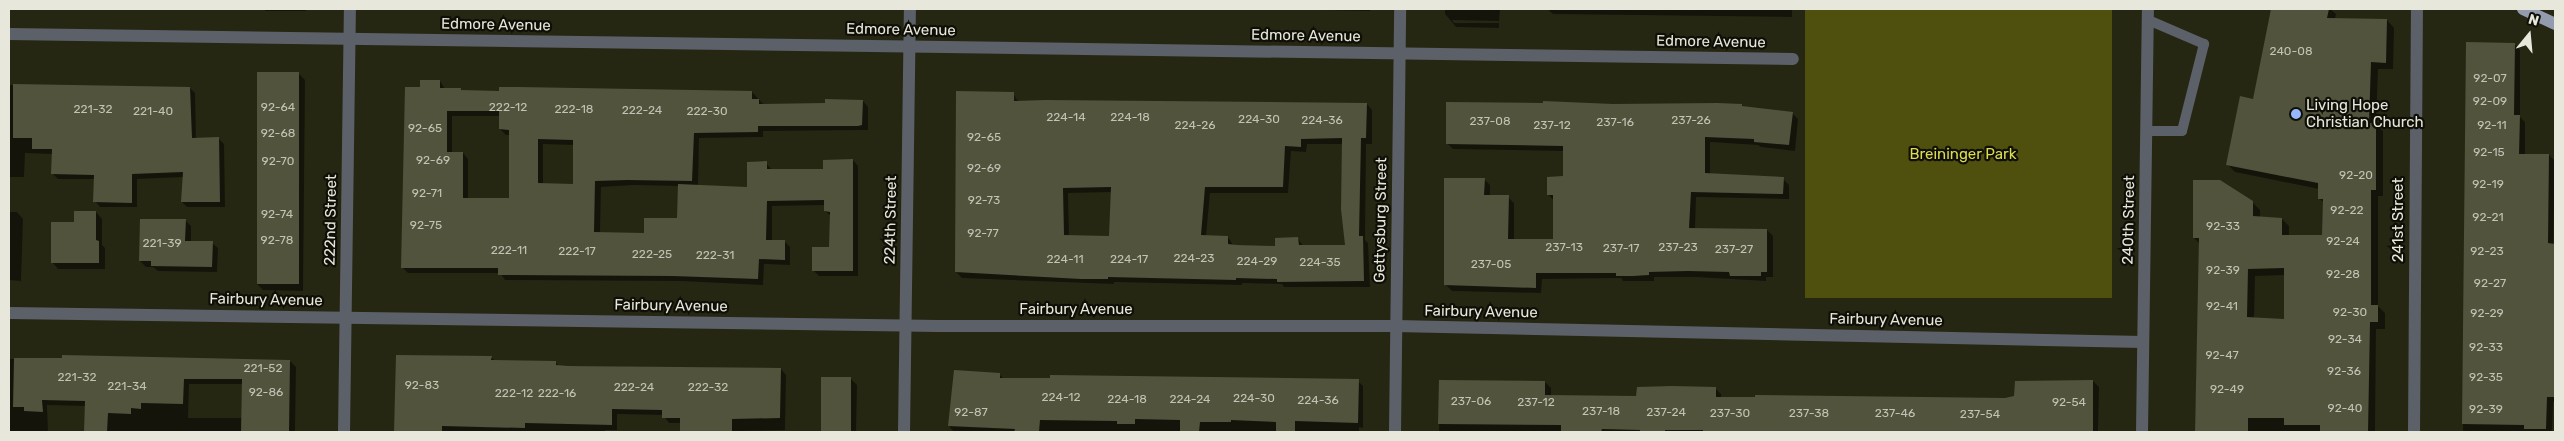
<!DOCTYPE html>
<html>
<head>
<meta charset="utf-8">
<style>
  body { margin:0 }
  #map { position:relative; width:2564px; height:441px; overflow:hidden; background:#262713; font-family:Rubik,sans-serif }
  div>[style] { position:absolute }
  .green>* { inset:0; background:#4f4f0e; transform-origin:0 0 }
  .shadow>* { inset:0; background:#0007; transform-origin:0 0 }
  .building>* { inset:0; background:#52533d; transform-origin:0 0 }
  .service>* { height:10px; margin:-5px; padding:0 5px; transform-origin:5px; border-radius:5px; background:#5c6169 }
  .minor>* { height:12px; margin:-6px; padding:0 6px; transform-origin:6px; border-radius:6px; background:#5c6169 }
  .primary>* { height:12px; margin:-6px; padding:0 6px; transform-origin:6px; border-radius:6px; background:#939bae }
  .dots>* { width:14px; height:14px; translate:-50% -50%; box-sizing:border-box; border:2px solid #0f0f07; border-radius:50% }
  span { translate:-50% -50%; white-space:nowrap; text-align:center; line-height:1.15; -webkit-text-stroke:4.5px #0f0f07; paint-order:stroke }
  .number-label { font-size:12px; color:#c2c3b4 }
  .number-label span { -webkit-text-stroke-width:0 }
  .street-label { font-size:15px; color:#e7e8db }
  .poi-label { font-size:15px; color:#e7e8db }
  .left { translate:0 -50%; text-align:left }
  .park-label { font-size:15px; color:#dbdd50 }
  .frame { position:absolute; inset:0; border:10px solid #e7e8db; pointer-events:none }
  .north { position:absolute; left:2504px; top:10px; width:50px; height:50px; -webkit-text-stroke:4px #0f0f07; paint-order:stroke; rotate:17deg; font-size:14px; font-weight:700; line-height:20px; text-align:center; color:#e7e8db }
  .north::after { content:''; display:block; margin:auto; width:18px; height:22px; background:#e7e8db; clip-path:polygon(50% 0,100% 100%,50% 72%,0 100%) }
</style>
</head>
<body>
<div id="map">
  <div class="green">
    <i style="left:1805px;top:9px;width:307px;height:289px"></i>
  </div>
  <div class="shadow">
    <i style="left:265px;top:9px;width:41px;height:2px"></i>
    <i style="clip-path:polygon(1265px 9px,1370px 9px,1370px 11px)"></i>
    <i style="clip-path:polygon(1445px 9px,1500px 9px,1499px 21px,1452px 20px,1454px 23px,1499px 23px,1499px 28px,1456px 27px,1445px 14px)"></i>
    <i style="clip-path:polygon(1547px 9px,1792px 9px,1792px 17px,1553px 14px)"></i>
    <i style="clip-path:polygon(evenodd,2273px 9px,2330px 9px,2336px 14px,2335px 19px,2387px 20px,2394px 28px,2393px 69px,2378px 69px,2376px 125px,2383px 131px,2383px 196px,2378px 196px,2378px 306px,2385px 313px,2385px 329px,2376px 329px,2375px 432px,2195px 432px,2200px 244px,2194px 238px,2252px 202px,2260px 210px,2260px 218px,2282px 219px,2289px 226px,2289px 237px,2324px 237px,2324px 203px,2320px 199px,2319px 189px,2235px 172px,2227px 164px,2254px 100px,2273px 9px,2285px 275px,2286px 321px,2254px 319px,2255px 276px,2285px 275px)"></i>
    <i style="clip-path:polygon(2467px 44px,2514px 44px,2520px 50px,2520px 117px,2525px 122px,2525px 155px,2549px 155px,2555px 161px,2553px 250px,2555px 268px,2555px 402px,2553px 402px,2552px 432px,2463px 432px)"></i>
    <i style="clip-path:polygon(298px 73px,305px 80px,303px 291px,263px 290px,257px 284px)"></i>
    <i style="clip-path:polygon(evenodd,440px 81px,445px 89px,461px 89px,463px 91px,752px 92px,764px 105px,826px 105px,863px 101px,868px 107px,868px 130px,763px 131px,763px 137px,699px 138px,698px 187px,749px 188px,766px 163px,772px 170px,824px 171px,853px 160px,858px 166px,858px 276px,819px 276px,813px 270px,830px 248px,831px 216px,825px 211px,826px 205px,772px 206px,772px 241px,784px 241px,790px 247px,790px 265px,764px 264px,763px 285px,680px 281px,505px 280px,500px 273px,408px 273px,402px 267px,421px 88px,440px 81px,452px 116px,500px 116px,500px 129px,506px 135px,510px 135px,510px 200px,468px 199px,468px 159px,463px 153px,452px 153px,452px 116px,440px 81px,543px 144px,574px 145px,575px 185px,543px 184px,543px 144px,440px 81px,634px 185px,679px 186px,678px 219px,645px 234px,600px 233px,601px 187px,634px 185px)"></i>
    <i style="clip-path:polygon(9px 85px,190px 88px,195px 93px,196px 139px,218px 138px,224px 144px,225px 207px,187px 207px,182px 202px,184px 177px,137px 179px,137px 207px,100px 207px,95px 201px,95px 179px,58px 179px,53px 174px,53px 154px,25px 153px,24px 177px,9px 177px)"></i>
    <i style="clip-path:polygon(evenodd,1013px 94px,1019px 102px,1367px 104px,1372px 110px,1372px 144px,1366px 144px,1365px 240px,1368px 243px,1370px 287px,1284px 287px,1282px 284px,1242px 283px,1242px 285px,1114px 282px,1114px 284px,962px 278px,956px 272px,1013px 94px,1307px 144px,1343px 144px,1346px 247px,1304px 247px,1298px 239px,1277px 247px,1233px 245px,1228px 237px,1206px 236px,1210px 193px,1288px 193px,1291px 151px,1306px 152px,1307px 144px,1013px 94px,1112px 192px,1110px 237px,1069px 236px,1068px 193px,1112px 192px)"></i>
    <i style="clip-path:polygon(1641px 105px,1742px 105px,1745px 108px,1792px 113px,1798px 119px,1795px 151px,1761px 147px,1758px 145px,1710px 142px,1710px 174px,1783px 179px,1789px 185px,1789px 199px,1696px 197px,1695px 229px,1767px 230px,1773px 236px,1773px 277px,1766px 277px,1766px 281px,1695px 277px,1654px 277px,1654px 281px,1623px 281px,1621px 278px,1542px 279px,1541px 293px,1452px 291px,1446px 285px,1484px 179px,1490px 185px,1490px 196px,1508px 197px,1514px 203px,1514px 240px,1555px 241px,1554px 201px,1548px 194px,1564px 178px,1564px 151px,1453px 149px,1447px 143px)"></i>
    <i style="clip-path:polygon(9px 212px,17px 212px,23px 219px,21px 281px,9px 280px)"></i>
    <i style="clip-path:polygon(96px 212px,102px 219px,102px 245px,105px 248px,105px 269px,58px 269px,52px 262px)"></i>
    <i style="clip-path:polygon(185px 220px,191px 226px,191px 242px,212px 243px,218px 248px,217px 272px,158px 271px,153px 267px,146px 267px,140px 261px)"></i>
    <i style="clip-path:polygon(397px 356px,491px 357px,496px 362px,555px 362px,559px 366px,781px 369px,786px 375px,785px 430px,681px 432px,681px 423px,669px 423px,663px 415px,617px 414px,617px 430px,605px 430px,605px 432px,395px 432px)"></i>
    <i style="clip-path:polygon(evenodd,9px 359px,290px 361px,296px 367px,295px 432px,85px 432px,86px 406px,47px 405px,48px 432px,9px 432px,9px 359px,189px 384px,243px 384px,242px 418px,188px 418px,189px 384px)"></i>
    <i style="clip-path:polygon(955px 371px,1000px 375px,1004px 379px,1358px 381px,1363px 386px,1363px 428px,1359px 427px,1359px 432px,954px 432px,949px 426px)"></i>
    <i style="clip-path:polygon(822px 378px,850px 378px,857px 385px,856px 432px,823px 432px)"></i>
    <i style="clip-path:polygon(1440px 381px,1545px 382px,1551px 388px,1551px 396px,1638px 397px,1715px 388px,1721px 394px,1721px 398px,2005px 399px,2093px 381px,2099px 387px,2098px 432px,1439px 432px)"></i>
  </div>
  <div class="building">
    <i style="clip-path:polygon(evenodd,2271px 9px,2329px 9px,2327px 18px,2387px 19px,2386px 63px,2371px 62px,2369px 123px,2376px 123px,2376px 190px,2371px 190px,2371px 305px,2378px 305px,2378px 322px,2370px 322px,2368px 432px,2320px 432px,2320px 425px,2284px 425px,2284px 418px,2248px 418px,2248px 432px,2195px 432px,2199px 238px,2193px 238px,2193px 180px,2220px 180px,2253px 201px,2253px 216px,2282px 218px,2282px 235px,2322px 235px,2323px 199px,2318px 199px,2318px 183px,2226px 165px,2240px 96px,2253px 99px,2271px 9px,2284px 268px,2284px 319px,2247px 317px,2248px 269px,2284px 268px)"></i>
    <i style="clip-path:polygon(2466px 42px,2515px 43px,2514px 115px,2520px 115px,2519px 154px,2549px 154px,2548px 243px,2555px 244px,2555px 397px,2547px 397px,2546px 429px,2524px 429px,2524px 425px,2462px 424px)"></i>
    <i style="left:257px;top:72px;width:42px;height:212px"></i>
    <i style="clip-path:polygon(evenodd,420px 80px,440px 80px,440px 88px,461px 88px,461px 90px,499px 91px,499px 87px,518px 87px,752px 91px,752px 99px,759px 99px,759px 104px,825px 103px,825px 99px,863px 100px,862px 125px,858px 126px,758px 126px,758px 132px,694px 133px,692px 181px,627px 180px,595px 181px,594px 232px,644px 233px,644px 218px,677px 218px,678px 184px,747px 187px,747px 162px,767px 161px,767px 169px,823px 169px,823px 160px,853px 159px,853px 271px,812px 271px,812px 247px,829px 247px,830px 212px,824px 211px,824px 200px,767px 201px,766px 240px,785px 240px,785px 260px,759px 259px,758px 279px,673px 276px,498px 275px,498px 268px,401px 268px,405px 87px,420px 87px,420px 80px,447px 111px,499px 111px,499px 129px,509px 130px,509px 198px,463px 198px,463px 152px,447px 152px,447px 111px,420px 80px,538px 139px,573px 140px,573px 184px,538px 183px,538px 139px)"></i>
    <i style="clip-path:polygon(13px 84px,190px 87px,192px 138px,219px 137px,220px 202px,181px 202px,183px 172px,132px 174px,132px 203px,93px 202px,94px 175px,51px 174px,52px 149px,32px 149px,32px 138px,13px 138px)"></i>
    <i style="clip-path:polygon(evenodd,956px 91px,1014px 92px,1014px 101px,1045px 100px,1367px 103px,1366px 138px,1361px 138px,1359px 236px,1363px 236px,1364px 281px,1277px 282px,1277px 279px,1236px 278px,1236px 280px,1108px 277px,1108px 279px,1081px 279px,955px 272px,956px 91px,1342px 138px,1341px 209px,1345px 245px,1299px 245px,1298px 237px,1275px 238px,1275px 246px,1237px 245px,1228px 244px,1228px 236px,1201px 235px,1205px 187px,1283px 187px,1285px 146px,1301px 147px,1301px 139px,1342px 138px,956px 91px,1111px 187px,1109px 236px,1064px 235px,1063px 188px,1111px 187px)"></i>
    <i style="clip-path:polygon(1543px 101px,1613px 104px,1717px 103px,1742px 104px,1742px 106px,1793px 112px,1789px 145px,1754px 142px,1754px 139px,1705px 137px,1705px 173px,1784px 177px,1783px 194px,1691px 192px,1689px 228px,1767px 229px,1767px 272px,1761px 272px,1761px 276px,1730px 276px,1729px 272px,1688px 271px,1649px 272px,1649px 275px,1633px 276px,1616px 276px,1616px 273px,1536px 273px,1536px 288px,1444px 285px,1444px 178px,1485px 178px,1484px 195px,1509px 195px,1508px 239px,1553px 239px,1553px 195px,1547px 195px,1547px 177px,1563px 176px,1563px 146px,1446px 144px,1446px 102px,1543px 103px)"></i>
    <i style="clip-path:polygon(74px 211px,96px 211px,96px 240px,99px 241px,99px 263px,51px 263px,51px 222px,74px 222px)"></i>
    <i style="clip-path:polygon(140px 219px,186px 219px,185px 241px,213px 241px,212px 267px,151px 266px,151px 261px,139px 261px)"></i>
    <i style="clip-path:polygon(62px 355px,290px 360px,289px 432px,241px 432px,242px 379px,184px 379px,183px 404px,141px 403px,141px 409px,131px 408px,131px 414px,108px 413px,107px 432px,84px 432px,85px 401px,42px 400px,43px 412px,24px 411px,24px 407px,13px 407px,14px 358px,62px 358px)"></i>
    <i style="clip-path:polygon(396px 355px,492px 356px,491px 360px,556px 361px,556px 365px,568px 366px,781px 368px,780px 418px,732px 419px,732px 432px,680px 432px,680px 418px,662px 418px,662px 410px,612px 409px,612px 425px,525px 423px,525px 428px,442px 426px,442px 432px,394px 432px)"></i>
    <i style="clip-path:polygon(954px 370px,1000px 373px,1000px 378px,1050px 378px,1050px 375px,1359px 379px,1358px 423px,1295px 421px,1295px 432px,1276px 432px,1276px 422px,1231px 420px,1231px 422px,1200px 422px,1199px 432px,1180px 432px,1180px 420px,1135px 419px,1135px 424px,1117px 424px,1117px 421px,1040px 420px,1039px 432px,1014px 432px,1015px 429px,948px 426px)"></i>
    <i style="left:821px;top:377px;width:30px;height:55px"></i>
    <i style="clip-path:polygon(1439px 380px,1545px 381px,1545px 395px,1636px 396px,1637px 387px,1672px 386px,1716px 387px,1716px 397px,1755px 397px,1755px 395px,2005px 398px,2014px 396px,2015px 381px,2093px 380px,2093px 432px,1703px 432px,1703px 430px,1665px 430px,1665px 432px,1640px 432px,1640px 430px,1602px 429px,1601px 432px,1561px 432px,1561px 425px,1438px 424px)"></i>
  </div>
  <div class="service">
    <i style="left:2146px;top:131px;width:36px"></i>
    <i style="left:2182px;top:131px;width:90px;rotate:-75.8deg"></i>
    <i style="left:2204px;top:44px;width:61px;rotate:-156.8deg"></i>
  </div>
  <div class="minor">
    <i style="left:9px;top:34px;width:1784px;rotate:0.8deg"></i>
    <i style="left:9px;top:313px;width:929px;rotate:0.8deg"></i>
    <i style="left:938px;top:326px;width:457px"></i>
    <i style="left:1395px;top:326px;width:748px;rotate:1.23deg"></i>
    <i style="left:344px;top:432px;width:423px;rotate:-89.2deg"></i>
    <i style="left:904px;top:432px;width:423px;rotate:-89.2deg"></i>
    <i style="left:1395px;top:432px;width:423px;rotate:-89.3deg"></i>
    <i style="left:2142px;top:432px;width:423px;rotate:-89.2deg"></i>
    <i style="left:2414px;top:432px;width:423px;rotate:-89.6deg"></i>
  </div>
  <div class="primary">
    <i style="left:2523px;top:9px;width:35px;rotate:25deg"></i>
  </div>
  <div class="dots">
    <i style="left:2296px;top:114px;background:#97b6fd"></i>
  </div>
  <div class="number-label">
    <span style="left:2291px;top:52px">240-08</span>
    <span style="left:2490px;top:79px">92-07</span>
    <span style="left:2490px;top:102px">92-09</span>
    <span style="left:278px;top:108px">92-64</span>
    <span style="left:508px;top:108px">222-12</span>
    <span style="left:93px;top:110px">221-32</span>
    <span style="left:574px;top:110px">222-18</span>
    <span style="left:642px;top:111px">222-24</span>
    <span style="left:153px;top:112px">221-40</span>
    <span style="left:707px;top:112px">222-30</span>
    <span style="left:1066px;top:118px">224-14</span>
    <span style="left:1130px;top:118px">224-18</span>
    <span style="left:1259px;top:120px">224-30</span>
    <span style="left:1322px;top:121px">224-36</span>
    <span style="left:1691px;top:121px">237-26</span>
    <span style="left:1490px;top:122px">237-08</span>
    <span style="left:1615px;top:123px">237-16</span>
    <span style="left:1195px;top:126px">224-26</span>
    <span style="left:1552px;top:126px">237-12</span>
    <span style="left:2492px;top:126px">92-11</span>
    <span style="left:425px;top:129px">92-65</span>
    <span style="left:278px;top:134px">92-68</span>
    <span style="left:984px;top:138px">92-65</span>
    <span style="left:2489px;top:153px">92-15</span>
    <span style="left:433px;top:161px">92-69</span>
    <span style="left:278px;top:162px">92-70</span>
    <span style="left:984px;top:169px">92-69</span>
    <span style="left:2356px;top:176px">92-20</span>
    <span style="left:2488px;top:185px">92-19</span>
    <span style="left:427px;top:194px">92-71</span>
    <span style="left:984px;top:201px">92-73</span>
    <span style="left:2347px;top:211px">92-22</span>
    <span style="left:277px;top:215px">92-74</span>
    <span style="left:2488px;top:218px">92-21</span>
    <span style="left:426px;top:226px">92-75</span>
    <span style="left:2223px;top:227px">92-33</span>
    <span style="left:983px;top:234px">92-77</span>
    <span style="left:277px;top:241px">92-78</span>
    <span style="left:2343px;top:242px">92-24</span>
    <span style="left:162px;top:244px">221-39</span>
    <span style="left:1564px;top:248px">237-13</span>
    <span style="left:1678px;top:248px">237-23</span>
    <span style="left:1621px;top:249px">237-17</span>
    <span style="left:1734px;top:250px">237-27</span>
    <span style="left:509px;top:251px">222-11</span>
    <span style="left:577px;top:252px">222-17</span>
    <span style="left:2487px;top:252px">92-23</span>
    <span style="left:652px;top:255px">222-25</span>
    <span style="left:715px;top:256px">222-31</span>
    <span style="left:1194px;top:259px">224-23</span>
    <span style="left:1065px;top:260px">224-11</span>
    <span style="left:1129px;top:260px">224-17</span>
    <span style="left:1257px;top:262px">224-29</span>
    <span style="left:1320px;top:263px">224-35</span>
    <span style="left:1491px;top:265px">237-05</span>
    <span style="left:2223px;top:271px">92-39</span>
    <span style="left:2343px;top:275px">92-28</span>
    <span style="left:2490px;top:284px">92-27</span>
    <span style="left:2222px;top:307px">92-41</span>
    <span style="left:2350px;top:313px">92-30</span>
    <span style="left:2487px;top:314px">92-29</span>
    <span style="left:2345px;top:340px">92-34</span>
    <span style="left:2486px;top:348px">92-33</span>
    <span style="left:2222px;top:356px">92-47</span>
    <span style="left:263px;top:369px">221-52</span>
    <span style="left:2344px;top:372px">92-36</span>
    <span style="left:77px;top:378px">221-32</span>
    <span style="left:2486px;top:378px">92-35</span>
    <span style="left:422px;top:386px">92-83</span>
    <span style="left:127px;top:387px">221-34</span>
    <span style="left:634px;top:388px">222-24</span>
    <span style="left:708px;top:388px">222-32</span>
    <span style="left:2227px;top:390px">92-49</span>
    <span style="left:266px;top:393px">92-86</span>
    <span style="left:514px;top:394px">222-12</span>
    <span style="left:557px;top:394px">222-16</span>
    <span style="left:1061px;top:398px">224-12</span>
    <span style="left:1254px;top:399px">224-30</span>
    <span style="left:1127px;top:400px">224-18</span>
    <span style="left:1190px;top:400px">224-24</span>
    <span style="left:1318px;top:401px">224-36</span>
    <span style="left:1471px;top:402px">237-06</span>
    <span style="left:1536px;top:403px">237-12</span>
    <span style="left:2069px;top:403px">92-54</span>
    <span style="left:2345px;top:409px">92-40</span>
    <span style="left:2486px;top:410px">92-39</span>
    <span style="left:1601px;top:412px">237-18</span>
    <span style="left:971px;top:413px">92-87</span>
    <span style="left:1666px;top:413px">237-24</span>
    <span style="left:1730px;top:414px">237-30</span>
    <span style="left:1809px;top:414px">237-38</span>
    <span style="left:1895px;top:414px">237-46</span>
    <span style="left:1980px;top:415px">237-54</span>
  </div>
  <div class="street-label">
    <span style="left:496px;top:25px;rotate:1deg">Edmore Avenue</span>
    <span style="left:901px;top:30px;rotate:1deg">Edmore Avenue</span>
    <span style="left:1306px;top:36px;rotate:1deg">Edmore Avenue</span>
    <span style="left:1711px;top:42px;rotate:1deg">Edmore Avenue</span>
    <span style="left:331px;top:220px;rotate:-89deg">222nd Street</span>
    <span style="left:891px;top:220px;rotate:-89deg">224th Street</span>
    <span style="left:1381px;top:220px;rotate:-89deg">Gettysburg Street</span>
    <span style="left:2129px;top:220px;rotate:-89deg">240th Street</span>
    <span style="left:2399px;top:220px;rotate:-90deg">241st Street</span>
    <span style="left:266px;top:300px;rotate:1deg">Fairbury Avenue</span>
    <span style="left:671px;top:306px;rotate:1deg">Fairbury Avenue</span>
    <span style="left:1076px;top:310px">Fairbury Avenue</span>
    <span style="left:1481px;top:312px;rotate:1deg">Fairbury Avenue</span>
    <span style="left:1886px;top:320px;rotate:1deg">Fairbury Avenue</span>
  </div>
  <div class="poi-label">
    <span class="left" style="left:2306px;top:114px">Living Hope<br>Christian Church</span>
  </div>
  <div class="park-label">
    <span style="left:1963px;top:155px">Breininger Park</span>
  </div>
  <div class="frame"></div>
  <div class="north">N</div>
</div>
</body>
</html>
